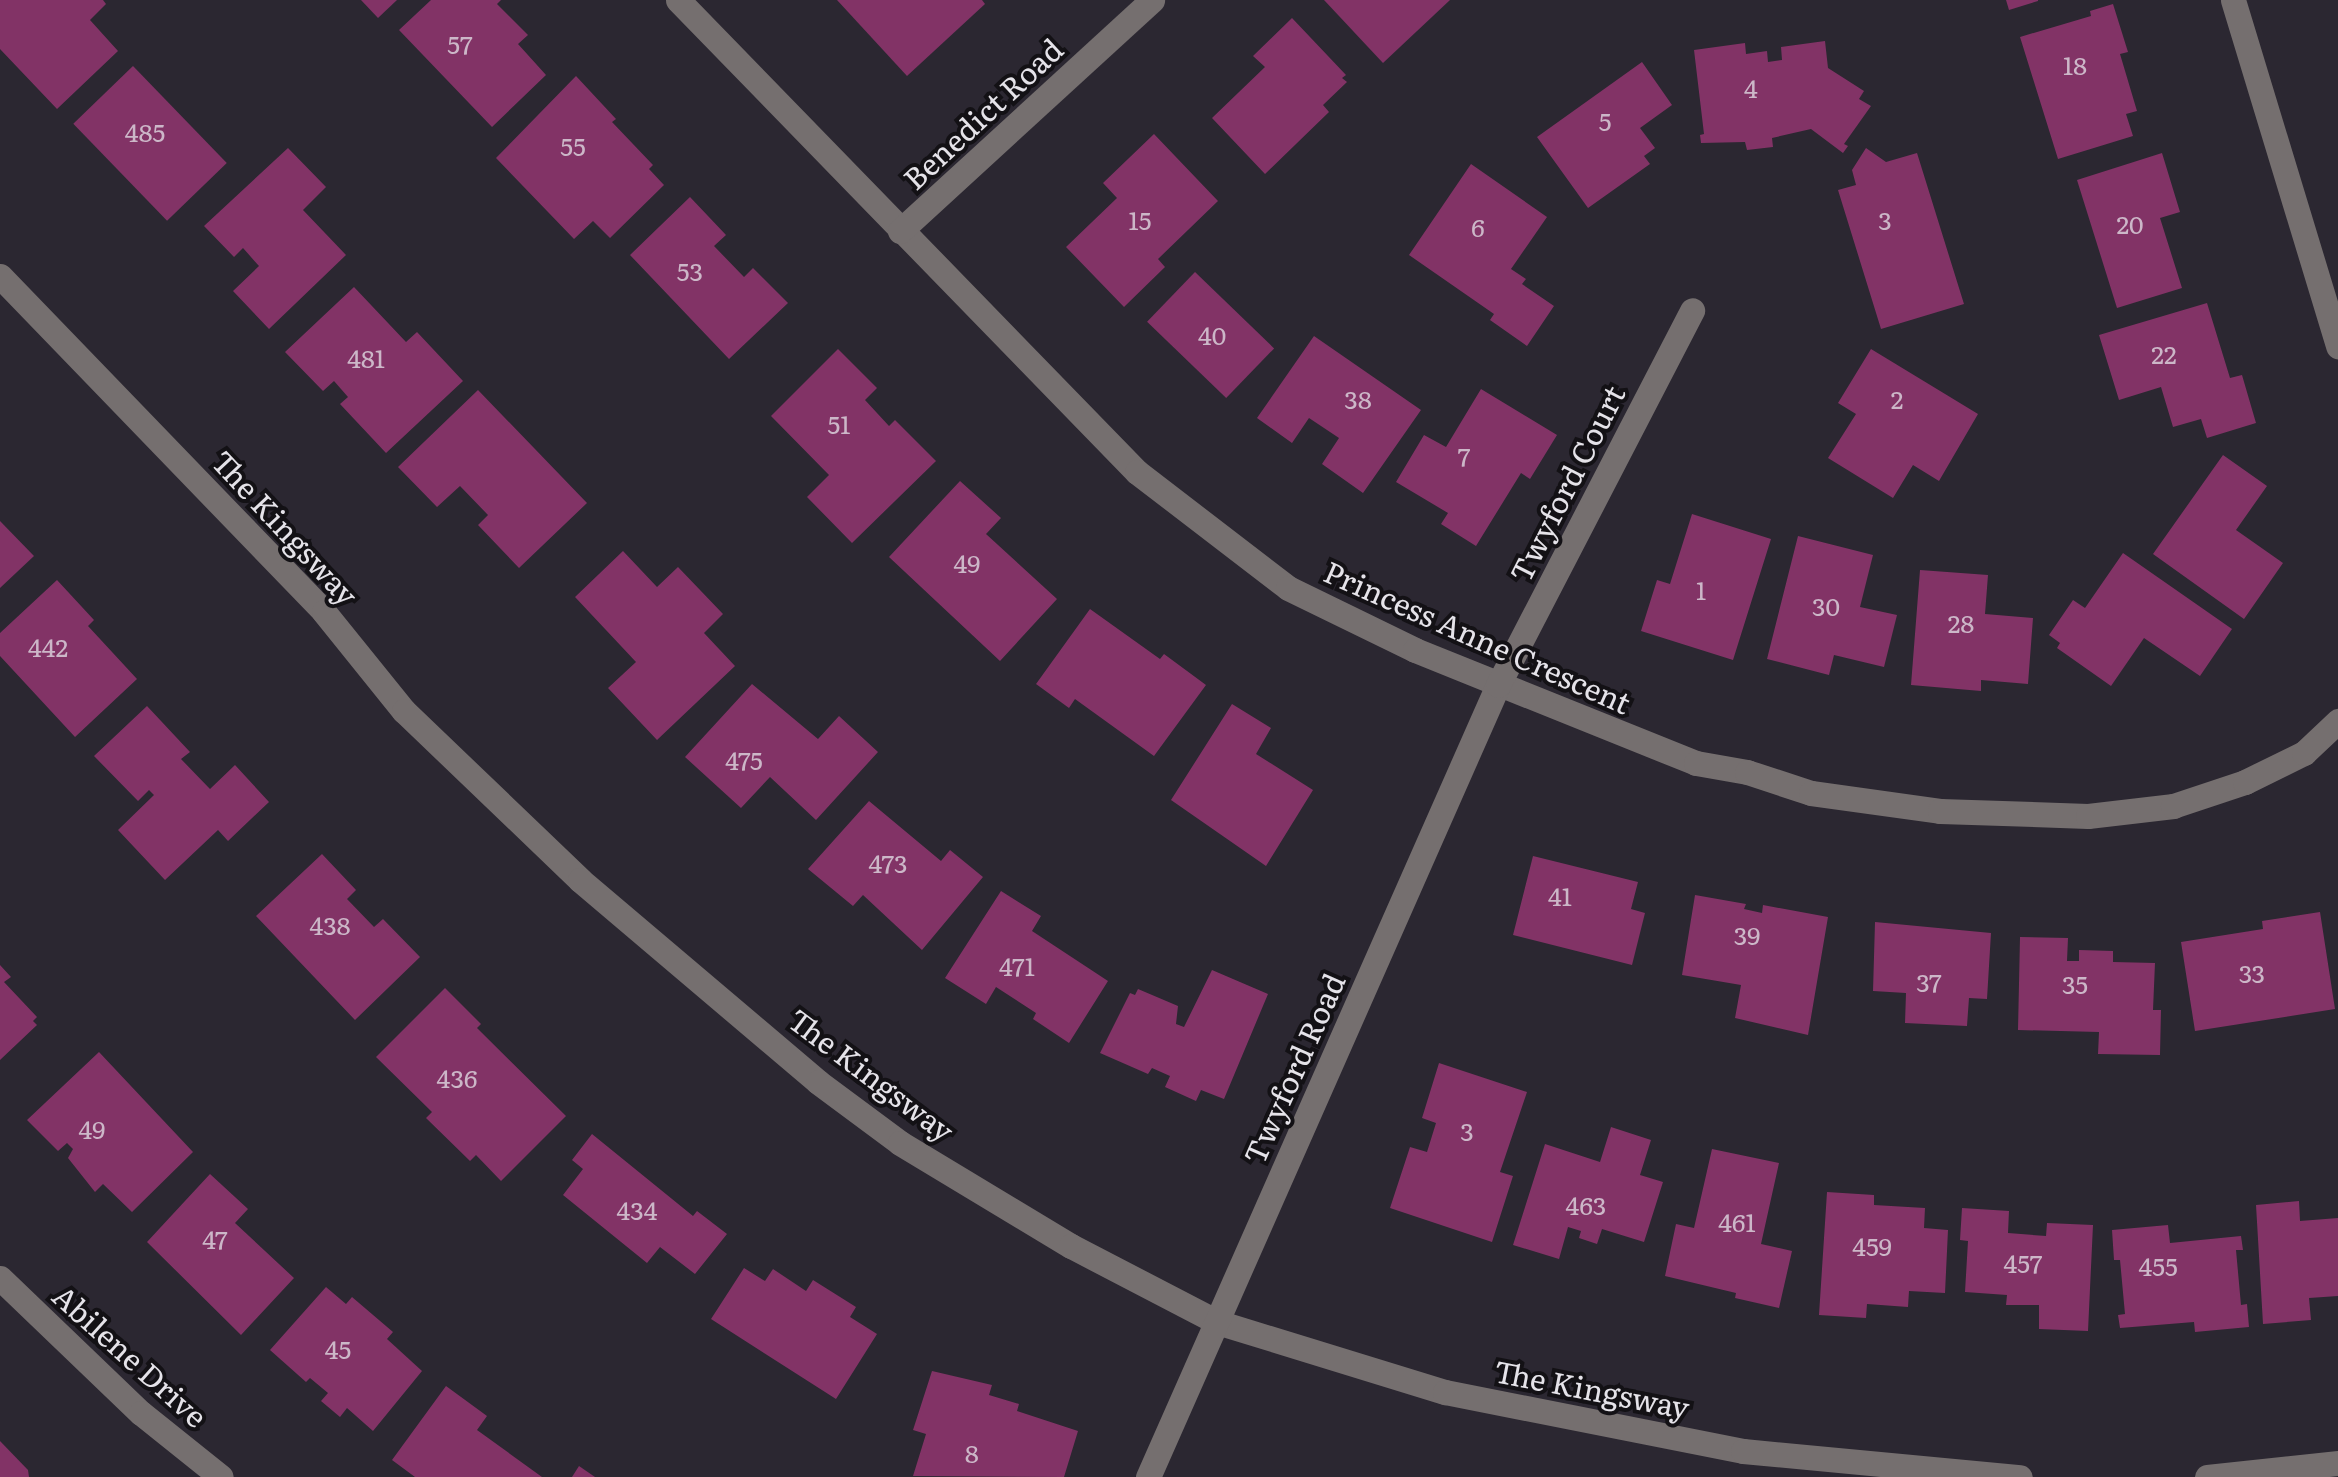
<!DOCTYPE html>
<html>
<head>
<meta charset="utf-8">
<style>
  body { margin:0 }
  #map { position:relative; width:2338px; height:1477px; overflow:hidden; background:#2b2731; font-family:Literata,serif }
  div>[style] { position:absolute }
  .building>* { inset:0; background:#823366; transform-origin:0 0 }
  .minor>* { height:25px; margin:-12.5px; padding:0 12.5px; transform-origin:12.5px; border-radius:12.5px; background:#756f6f }
  span { translate:-50% -50%; white-space:nowrap; text-align:center; line-height:1.15; -webkit-text-stroke:8px #131115; paint-order:stroke }
  .number-label { font-size:25px; color:#ccb7c8 }
  .number-label span { -webkit-text-stroke-width:0 }
  .street-label { font-size:30px; color:#e5e3e9 }
</style>
</head>
<body>
<div id="map">
  <div class="building">
    <i style="clip-path:polygon(0 0,103px 0,106px 4px,90px 20px,118px 51px,57px 109px,0 49px)"></i>
    <i style="clip-path:polygon(361px 0,397px 0,378px 18px)"></i>
    <i style="clip-path:polygon(431px 0,501px 0,497px 4px,528px 35px,518px 44px,546px 75px,492px 127px,399px 30px)"></i>
    <i style="clip-path:polygon(837px 0,982px 0,985px 4px,907px 76px)"></i>
    <i style="clip-path:polygon(1324px 0,1450px 0,1383px 63px)"></i>
    <i style="clip-path:polygon(2006px 0,2038px 0,2038px 1px,2009px 10px)"></i>
    <i style="clip-path:polygon(2113px 4px,2128px 52px,2120px 54px,2137px 111px,2126px 114px,2133px 136px,2058px 159px,2020px 37px,2091px 16px,2090px 11px)"></i>
    <i style="clip-path:polygon(1292px 18px,1346px 75px,1342px 78px,1347px 82px,1323px 105px,1329px 112px,1265px 174px,1212px 118px,1265px 67px,1253px 56px)"></i>
    <i style="clip-path:polygon(1825px 41px,1828px 68px,1864px 91px,1859px 99px,1871px 106px,1844px 144px,1848px 146px,1843px 153px,1811px 129px,1772px 138px,1773px 147px,1747px 150px,1745px 142px,1701px 143px,1700px 135px,1704px 134px,1694px 50px,1745px 43px,1746px 54px,1767px 51px,1768px 62px,1782px 60px,1781px 47px)"></i>
    <i style="clip-path:polygon(1642px 62px,1672px 105px,1640px 128px,1655px 148px,1644px 156px,1650px 164px,1588px 208px,1537px 137px)"></i>
    <i style="left:133px;top:66px;width:135px;height:83px;rotate:46deg"></i>
    <i style="clip-path:polygon(576px 76px,616px 119px,612px 122px,653px 165px,649px 169px,664px 185px,610px 238px,593px 221px,574px 239px,496px 158px)"></i>
    <i style="clip-path:polygon(1154px 134px,1218px 201px,1158px 259px,1165px 267px,1124px 307px,1066px 247px,1117px 198px,1103px 183px)"></i>
    <i style="clip-path:polygon(288px 148px,326px 187px,303px 210px,346px 255px,269px 329px,233px 291px,259px 266px,243px 248px,234px 257px,204px 226px)"></i>
    <i style="clip-path:polygon(1866px 148px,1886px 162px,1917px 153px,1964px 304px,1881px 329px,1838px 190px,1856px 185px,1852px 170px)"></i>
    <i style="clip-path:polygon(2162px 153px,2180px 212px,2160px 218px,2182px 288px,2117px 308px,2077px 180px)"></i>
    <i style="clip-path:polygon(1471px 164px,1547px 217px,1511px 269px,1526px 279px,1522px 284px,1554px 306px,1527px 346px,1490px 320px,1494px 314px,1409px 255px)"></i>
    <i style="clip-path:polygon(690px 197px,726px 235px,714px 246px,744px 277px,753px 268px,788px 303px,729px 359px,630px 255px)"></i>
    <i style="left:1195px;top:272px;width:110px;height:69px;rotate:44deg"></i>
    <i style="clip-path:polygon(354px 287px,406px 342px,417px 332px,463px 381px,386px 453px,340px 404px,348px 397px,334px 381px,323px 391px,285px 352px)"></i>
    <i style="clip-path:polygon(2207px 303px,2230px 378px,2242px 375px,2256px 423px,2207px 438px,2201px 419px,2173px 427px,2161px 387px,2119px 400px,2099px 335px)"></i>
    <i style="clip-path:polygon(1314px 336px,1421px 410px,1363px 493px,1322px 464px,1339px 438px,1309px 418px,1292px 443px,1257px 418px)"></i>
    <i style="clip-path:polygon(838px 349px,877px 388px,865px 400px,889px 426px,895px 420px,936px 461px,852px 543px,807px 497px,829px 475px,771px 416px)"></i>
    <i style="clip-path:polygon(1871px 349px,1978px 414px,1939px 481px,1913px 465px,1893px 498px,1828px 458px,1856px 414px,1838px 403px)"></i>
    <i style="clip-path:polygon(1481px 389px,1557px 435px,1530px 479px,1521px 473px,1476px 546px,1441px 524px,1448px 513px,1396px 482px,1424px 435px,1446px 447px)"></i>
    <i style="clip-path:polygon(478px 390px,587px 503px,519px 568px,478px 525px,488px 515px,460px 486px,437px 507px,398px 467px)"></i>
    <i style="clip-path:polygon(2223px 455px,2267px 486px,2236px 530px,2283px 563px,2244px 619px,2153px 554px)"></i>
    <i style="clip-path:polygon(960px 481px,1001px 518px,986px 534px,1057px 599px,1000px 661px,889px 557px)"></i>
    <i style="clip-path:polygon(1692px 514px,1771px 539px,1733px 660px,1641px 631px,1657px 580px,1670px 584px)"></i>
    <i style="clip-path:polygon(0 521px,34px 556px,0 588px)"></i>
    <i style="clip-path:polygon(1798px 536px,1873px 555px,1860px 607px,1897px 615px,1884px 667px,1834px 655px,1829px 675px,1767px 659px)"></i>
    <i style="clip-path:polygon(623px 551px,657px 587px,678px 567px,723px 614px,704px 633px,735px 666px,657px 740px,608px 688px,636px 662px,575px 597px)"></i>
    <i style="clip-path:polygon(2123px 553px,2232px 629px,2200px 676px,2144px 638px,2111px 686px,2057px 648px,2060px 643px,2049px 635px,2073px 600px,2085px 608px)"></i>
    <i style="clip-path:polygon(1920px 570px,1988px 575px,1985px 614px,2033px 618px,2028px 684px,1981px 680px,1981px 691px,1911px 685px)"></i>
    <i style="clip-path:polygon(57px 580px,94px 620px,88px 626px,137px 679px,75px 737px,0 656px,0 633px)"></i>
    <i style="clip-path:polygon(1090px 609px,1160px 659px,1164px 654px,1206px 685px,1154px 756px,1075px 699px,1069px 708px,1036px 684px)"></i>
    <i style="clip-path:polygon(752px 684px,818px 739px,839px 716px,878px 752px,816px 820px,770px 777px,741px 808px,685px 757px)"></i>
    <i style="clip-path:polygon(1232px 704px,1271px 728px,1256px 754px,1313px 790px,1266px 866px,1171px 800px)"></i>
    <i style="clip-path:polygon(147px 706px,190px 752px,181px 759px,210px 789px,235px 765px,269px 802px,228px 841px,218px 830px,165px 880px,118px 830px,154px 795px,149px 790px,138px 801px,94px 756px)"></i>
    <i style="clip-path:polygon(869px 801px,941px 861px,950px 850px,983px 877px,922px 950px,863px 895px,853px 906px,808px 869px)"></i>
    <i style="clip-path:polygon(322px 854px,356px 890px,347px 899px,374px 927px,383px 919px,420px 957px,355px 1020px,256px 916px)"></i>
    <i style="clip-path:polygon(1533px 856px,1638px 882px,1631px 909px,1645px 913px,1632px 965px,1513px 935px)"></i>
    <i style="clip-path:polygon(1001px 891px,1041px 916px,1032px 931px,1108px 981px,1069px 1043px,1033px 1019px,1036px 1013px,996px 987px,986px 1004px,945px 978px)"></i>
    <i style="clip-path:polygon(1695px 895px,1746px 904px,1744px 909px,1762px 913px,1763px 905px,1828px 917px,1808px 1035px,1735px 1018px,1741px 985px,1682px 975px)"></i>
    <i style="clip-path:polygon(2320px 912px,2335px 1009px,2195px 1031px,2181px 942px,2263px 929px,2262px 921px)"></i>
    <i style="clip-path:polygon(1875px 922px,1991px 933px,1987px 999px,1969px 998px,1967px 1026px,1905px 1023px,1906px 993px,1873px 991px)"></i>
    <i style="clip-path:polygon(2020px 937px,2068px 938px,2067px 961px,2079px 961px,2079px 950px,2113px 951px,2113px 962px,2155px 963px,2153px 1010px,2161px 1010px,2160px 1055px,2098px 1054px,2099px 1032px,2018px 1030px)"></i>
    <i style="clip-path:polygon(0 965px,11px 977px,4px 982px,37px 1017px,33px 1021px,37px 1025px,0 1060px)"></i>
    <i style="clip-path:polygon(1212px 970px,1268px 994px,1224px 1099px,1201px 1090px,1196px 1101px,1165px 1087px,1170px 1076px,1152px 1068px,1148px 1074px,1100px 1053px,1130px 993px,1135px 995px,1138px 989px,1178px 1006px,1176px 1024px,1184px 1027px)"></i>
    <i style="clip-path:polygon(445px 988px,481px 1024px,477px 1028px,566px 1116px,501px 1181px,476px 1155px,470px 1161px,426px 1118px,432px 1112px,376px 1057px)"></i>
    <i style="clip-path:polygon(99px 1052px,193px 1152px,132px 1212px,103px 1184px,95px 1192px,68px 1158px,73px 1149px,67px 1143px,58px 1151px,27px 1120px)"></i>
    <i style="clip-path:polygon(1439px 1063px,1527px 1092px,1500px 1172px,1513px 1176px,1492px 1242px,1390px 1208px,1410px 1147px,1427px 1152px,1436px 1123px,1422px 1118px)"></i>
    <i style="clip-path:polygon(1611px 1127px,1651px 1140px,1640px 1175px,1663px 1182px,1644px 1242px,1602px 1229px,1597px 1244px,1579px 1238px,1581px 1231px,1568px 1227px,1559px 1259px,1513px 1245px,1545px 1144px,1600px 1162px)"></i>
    <i style="clip-path:polygon(592px 1134px,693px 1216px,697px 1211px,727px 1234px,695px 1274px,660px 1247px,647px 1263px,563px 1195px,583px 1169px,572px 1160px)"></i>
    <i style="clip-path:polygon(1712px 1149px,1779px 1163px,1761px 1244px,1792px 1251px,1779px 1308px,1735px 1298px,1736px 1293px,1665px 1276px,1676px 1224px,1694px 1228px)"></i>
    <i style="clip-path:polygon(210px 1174px,248px 1209px,235px 1223px,294px 1278px,241px 1335px,147px 1242px)"></i>
    <i style="clip-path:polygon(1827px 1192px,1874px 1195px,1874px 1205px,1925px 1208px,1924px 1228px,1948px 1230px,1945px 1293px,1909px 1291px,1908px 1307px,1867px 1304px,1866px 1318px,1819px 1315px)"></i>
    <i style="clip-path:polygon(2299px 1201px,2300px 1221px,2338px 1218px,2338px 1296px,2309px 1298px,2311px 1320px,2263px 1324px,2256px 1205px)"></i>
    <i style="clip-path:polygon(1962px 1208px,2009px 1211px,2008px 1233px,2046px 1236px,2047px 1223px,2093px 1225px,2088px 1331px,2039px 1329px,2039px 1305px,2006px 1305px,2007px 1295px,1965px 1292px,1968px 1241px,1960px 1240px)"></i>
    <i style="clip-path:polygon(2168px 1225px,2170px 1243px,2241px 1236px,2243px 1250px,2236px 1250px,2241px 1305px,2247px 1304px,2249px 1327px,2195px 1332px,2194px 1322px,2120px 1328px,2118px 1315px,2125px 1314px,2120px 1260px,2114px 1260px,2112px 1230px)"></i>
    <i style="clip-path:polygon(744px 1268px,765px 1281px,773px 1269px,806px 1291px,813px 1280px,856px 1307px,850px 1317px,877px 1334px,836px 1399px,711px 1319px)"></i>
    <i style="clip-path:polygon(326px 1287px,346px 1304px,352px 1297px,393px 1332px,387px 1339px,422px 1371px,373px 1431px,347px 1408px,340px 1417px,321px 1401px,328px 1393px,310px 1378px,306px 1382px,270px 1350px)"></i>
    <i style="clip-path:polygon(932px 1371px,992px 1385px,989px 1395px,1019px 1404px,1017px 1411px,1078px 1431px,1064px 1477px,913px 1476px,926px 1434px,913px 1430px)"></i>
    <i style="clip-path:polygon(446px 1386px,487px 1416px,477px 1430px,542px 1477px,415px 1477px,392px 1460px)"></i>
    <i style="clip-path:polygon(0 1441px,28px 1470px,29px 1477px,0 1477px)"></i>
    <i style="clip-path:polygon(579px 1466px,595px 1477px,572px 1477px)"></i>
  </div>
  <div class="minor">
    <i style="left:678px;top:0;width:658px;rotate:45.8deg"></i>
    <i style="left:1137px;top:472px;width:190px;rotate:37.5deg"></i>
    <i style="left:1288px;top:588px;width:141px;rotate:26deg"></i>
    <i style="left:1415px;top:650px;width:303px;rotate:21.9deg"></i>
    <i style="left:1696px;top:763px;width:52px;rotate:10deg"></i>
    <i style="left:1747px;top:772px;width:67px;rotate:18.2deg"></i>
    <i style="left:1811px;top:793px;width:130px;rotate:7.9deg"></i>
    <i style="left:1940px;top:811px;width:148px;rotate:1.9deg"></i>
    <i style="left:2088px;top:816px;width:86px;rotate:-6.7deg"></i>
    <i style="left:2173px;top:806px;width:76px;rotate:-18.4deg"></i>
    <i style="left:2245px;top:782px;width:66px;rotate:-26.2deg"></i>
    <i style="left:2304px;top:753px;width:47px;rotate:-43.3deg"></i>
    <i style="left:2233px;top:0;width:362px;rotate:73.1deg"></i>
    <i style="left:900px;top:231px;width:342px;rotate:-42.5deg"></i>
    <i style="left:0;top:276px;width:467px;rotate:46deg"></i>
    <i style="left:324px;top:612px;width:127px;rotate:51.1deg"></i>
    <i style="left:404px;top:711px;width:244px;rotate:43.8deg"></i>
    <i style="left:580px;top:880px;width:312px;rotate:40.3deg"></i>
    <i style="left:818px;top:1082px;width:102px;rotate:36.6deg"></i>
    <i style="left:900px;top:1143px;width:200px;rotate:31.1deg"></i>
    <i style="left:1071px;top:1246px;width:165px;rotate:27.5deg"></i>
    <i style="left:1217px;top:1322px;width:239px;rotate:17.1deg"></i>
    <i style="left:1445px;top:1392px;width:304px;rotate:11.2deg"></i>
    <i style="left:1743px;top:1451px;width:278px;rotate:5.4deg"></i>
    <i style="left:0;top:1278px;width:195px;rotate:43.8deg"></i>
    <i style="left:141px;top:1413px;width:102px;rotate:38.7deg"></i>
    <i style="left:1148px;top:1477px;width:866px;rotate:-66.16deg"></i>
    <i style="left:1498px;top:685px;width:422px;rotate:-62.6deg"></i>
    <i style="left:2207px;top:1477px;width:132px;rotate:-6.1deg"></i>
  </div>
  <div class="number-label">
    <span style="left:460px;top:44px">57</span>
    <span style="left:2075px;top:65px">18</span>
    <span style="left:1751px;top:88px">4</span>
    <span style="left:1605px;top:121px">5</span>
    <span style="left:145px;top:132px">485</span>
    <span style="left:573px;top:146px">55</span>
    <span style="left:1140px;top:220px">15</span>
    <span style="left:1885px;top:220px">3</span>
    <span style="left:2130px;top:224px">20</span>
    <span style="left:1478px;top:227px">6</span>
    <span style="left:690px;top:271px">53</span>
    <span style="left:1212px;top:335px">40</span>
    <span style="left:2164px;top:354px">22</span>
    <span style="left:366px;top:358px">481</span>
    <span style="left:1358px;top:399px">38</span>
    <span style="left:1897px;top:399px">2</span>
    <span style="left:839px;top:424px">51</span>
    <span style="left:1464px;top:456px">7</span>
    <span style="left:967px;top:563px">49</span>
    <span style="left:1701px;top:590px">1</span>
    <span style="left:1826px;top:606px">30</span>
    <span style="left:1961px;top:623px">28</span>
    <span style="left:48px;top:647px">442</span>
    <span style="left:744px;top:760px">475</span>
    <span style="left:888px;top:863px">473</span>
    <span style="left:1560px;top:896px">41</span>
    <span style="left:330px;top:925px">438</span>
    <span style="left:1747px;top:935px">39</span>
    <span style="left:1017px;top:966px">471</span>
    <span style="left:2252px;top:973px">33</span>
    <span style="left:1929px;top:982px">37</span>
    <span style="left:2075px;top:984px">35</span>
    <span style="left:457px;top:1078px">436</span>
    <span style="left:92px;top:1129px">49</span>
    <span style="left:1467px;top:1131px">3</span>
    <span style="left:1586px;top:1205px">463</span>
    <span style="left:637px;top:1210px">434</span>
    <span style="left:1737px;top:1222px">461</span>
    <span style="left:215px;top:1239px">47</span>
    <span style="left:1872px;top:1246px">459</span>
    <span style="left:2023px;top:1263px">457</span>
    <span style="left:2158px;top:1266px">455</span>
    <span style="left:338px;top:1349px">45</span>
    <span style="left:972px;top:1453px">8</span>
  </div>
  <div class="street-label">
    <span style="left:982px;top:113px;rotate:-43deg">Benedict Road</span>
    <span style="left:1566px;top:483px;rotate:-63deg">Twyford Court</span>
    <span style="left:286px;top:527px;rotate:47deg">The Kingsway</span>
    <span style="left:1478px;top:636px;rotate:24deg">Princess Anne Crescent</span>
    <span style="left:1293px;top:1068px;rotate:-66deg">Twyford Road</span>
    <span style="left:872px;top:1074px;rotate:37deg">The Kingsway</span>
    <span style="left:131px;top:1355px;rotate:42deg">Abilene Drive</span>
    <span style="left:1592px;top:1388px;rotate:11deg">The Kingsway</span>
  </div>
</div>
</body>
</html>
